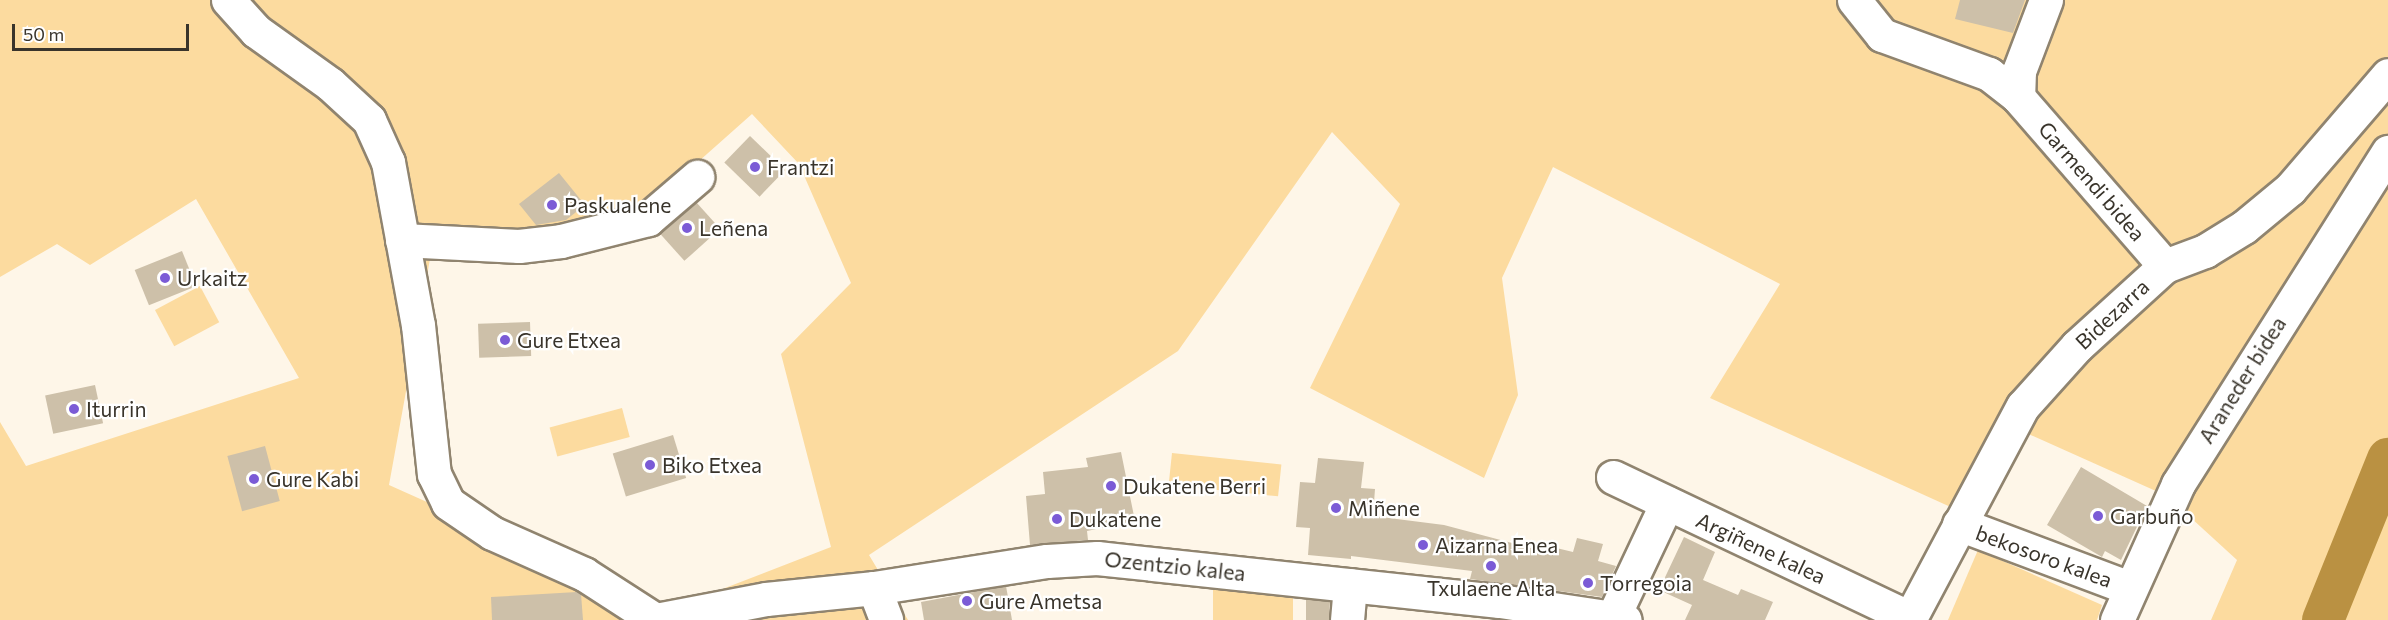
<!DOCTYPE html>
<html>
<head>
<meta charset="utf-8">
<style>
  body { margin:0 }
  #map { position:relative; width:2388px; height:620px; overflow:hidden; background:#fef6e8; font-family:Commissioner,sans-serif }
  div>[style] { position:absolute }
  .green>* { inset:0; background:#fcdb9f; transform-origin:0 0 }
  .river>* { height:42px; margin:-21px; padding:0 21px; transform-origin:21px; border-radius:21px; background:#ba9142 }
  .building>* { inset:0; background:#cdc0a9; transform-origin:0 0 }
  .roads { filter:drop-shadow(2px 0 #90846f) drop-shadow(-2px 0 #90846f) drop-shadow(0 2px #90846f) drop-shadow(0 -2px #90846f) }
  .minor>* { height:33px; margin:-16.5px; padding:0 16.5px; transform-origin:16.5px; border-radius:16.5px; background:#fff }
  .dots>* { width:16px; height:16px; translate:-50% -50%; box-sizing:border-box; border:3px solid #fff; border-radius:50% }
  span { translate:-50% -50%; white-space:nowrap; text-align:center; line-height:1.15; -webkit-text-stroke:4.5px #fff; paint-order:stroke }
  .poi-label { font-size:21px; color:#39342b }
  .left { translate:0 -50%; text-align:left }
  .street-label { font-size:21px; color:#39342b }
  .scale { position:absolute; left:12px; top:24px; width:177px; height:27px; box-sizing:border-box; border:3px solid #39342b; border-top:0; padding-left:8px; font-size:18px; line-height:21px; white-space:nowrap; color:#39342b; -webkit-text-stroke:4px #fff; paint-order:stroke }
</style>
</head>
<body>
<div id="map">
  <div class="green">
    <i style="clip-path:polygon(evenodd,0 0,2388px 0,2388px 620px,2211px 620px,2237px 560px,2167px 496px,1995px 419px,1955px 509px,1710px 398px,1780px 284px,1553px 167px,1502px 278px,1518px 395px,1484px 478px,1310px 388px,1400px 204px,1332px 132px,1178px 351px,869px 555px,908px 620px,0 620px,0 422px,26px 466px,299px 378px,196px 199px,90px 265px,57px 244px,0 277px,0 0,752px 114px,799px 164px,851px 283px,781px 354px,831px 547px,668px 610px,389px 485px,430px 259px,609px 241px,752px 114px)"></i>
    <i style="left:200px;top:286px;width:41px;height:51px;rotate:62deg"></i>
    <i style="left:622px;top:408px;width:30px;height:75px;rotate:75deg"></i>
    <i style="left:1172px;top:453px;width:110px;height:32px;rotate:6deg"></i>
    <i style="clip-path:polygon(1978px 550px,2102px 605px,2097px 620px,1948px 620px)"></i>
    <i style="clip-path:polygon(1213px 578px,1293px 588px,1293px 620px,1213px 620px)"></i>
  </div>
  <div class="river">
    <i style="left:2323px;top:620px;width:174px;rotate:-68deg"></i>
  </div>
  <div class="building">
    <i style="clip-path:polygon(1960px 0,2025px 0,2013px 33px,1955px 19px)"></i>
    <i style="left:750px;top:136px;width:49px;height:37px;rotate:44deg"></i>
    <i style="clip-path:polygon(559px 173px,585px 205px,566px 220px,536px 225px,519px 204px)"></i>
    <i style="left:696px;top:202px;width:36px;height:48px;rotate:48deg"></i>
    <i style="left:182px;top:251px;width:38px;height:51px;rotate:68deg"></i>
    <i style="left:530px;top:322px;width:34px;height:52px;rotate:88deg"></i>
    <i style="left:95px;top:385px;width:39px;height:51px;rotate:78deg"></i>
    <i style="left:673px;top:435px;width:45px;height:63px;rotate:73deg"></i>
    <i style="left:265px;top:446px;width:57px;height:39px;rotate:75deg"></i>
    <i style="clip-path:polygon(1121px 452px,1135px 521px,1087px 531px,1088px 540px,1030px 545px,1026px 496px,1045px 494px,1043px 472px,1088px 467px,1086px 458px)"></i>
    <i style="clip-path:polygon(1318px 458px,1364px 462px,1361px 488px,1375px 489px,1373px 516px,1444px 525px,1542px 551px,1544px 545px,1573px 552px,1577px 538px,1603px 544px,1598px 561px,1616px 566px,1602px 597px,1470px 579px,1472px 571px,1351px 556px,1351px 559px,1308px 555px,1310px 528px,1296px 527px,1300px 482px,1315px 483px)"></i>
    <i style="clip-path:polygon(2081px 467px,2147px 506px,2121px 560px,2105px 551px,2102px 557px,2047px 525px)"></i>
    <i style="clip-path:polygon(1684px 537px,1715px 552px,1703px 580px,1738px 595px,1741px 589px,1773px 602px,1765px 620px,1685px 620px,1692px 605px,1659px 590px)"></i>
    <i style="clip-path:polygon(1006px 586px,1012px 620px,924px 620px,921px 602px)"></i>
    <i style="clip-path:polygon(577px 592px,581px 594px,583px 620px,492px 620px,491px 597px)"></i>
    <i style="clip-path:polygon(1306px 599px,1330px 602px,1329px 620px,1306px 620px)"></i>
  </div>
  <div class="roads">
    <div class="minor">
      <i style="left:228px;top:0;width:42px;rotate:47.9deg"></i>
      <i style="left:256px;top:31px;width:91px;rotate:35.6deg"></i>
      <i style="left:330px;top:84px;width:53px;rotate:42.7deg"></i>
      <i style="left:369px;top:120px;width:46px;rotate:65.7deg"></i>
      <i style="left:388px;top:162px;width:166px;rotate:79.6deg"></i>
      <i style="left:418px;top:325px;width:150px;rotate:83.9deg"></i>
      <i style="left:434px;top:474px;width:32px;rotate:64deg"></i>
      <i style="left:448px;top:503px;width:53px;rotate:34.3deg"></i>
      <i style="left:492px;top:533px;width:101px;rotate:24deg"></i>
      <i style="left:584px;top:574px;width:85px;rotate:32.9deg"></i>
      <i style="left:1854px;top:0;width:45px;rotate:51.3deg"></i>
      <i style="left:1882px;top:35px;width:114px;rotate:20deg"></i>
      <i style="left:1989px;top:74px;width:37px;rotate:38deg"></i>
      <i style="left:2046px;top:0;width:76px;rotate:110.8deg"></i>
      <i style="left:2019px;top:71px;width:26px;rotate:92deg"></i>
      <i style="left:2018px;top:97px;width:224px;rotate:49deg"></i>
      <i style="left:402px;top:240px;width:117px;rotate:2.9deg"></i>
      <i style="left:519px;top:246px;width:42px;rotate:-6.8deg"></i>
      <i style="left:561px;top:241px;width:90px;rotate:-14.2deg"></i>
      <i style="left:648px;top:219px;width:65px;rotate:-40.6deg"></i>
      <i style="left:1613px;top:477px;width:329px;rotate:25.4deg"></i>
      <i style="left:1959px;top:524px;width:182px;rotate:20.6deg"></i>
      <i style="left:874px;top:588px;width:34px;rotate:69deg"></i>
      <i style="left:1614px;top:615px;width:124px;rotate:-64.7deg"></i>
      <i style="left:656px;top:620px;width:112px;rotate:-10.8deg"></i>
      <i style="left:766px;top:599px;width:109px;rotate:-5.8deg"></i>
      <i style="left:874px;top:588px;width:175px;rotate:-8.9deg"></i>
      <i style="left:1047px;top:561px;width:50px;rotate:-3.4deg"></i>
      <i style="left:1097px;top:558px;width:405px;rotate:6.1deg"></i>
      <i style="left:1500px;top:601px;width:126px;rotate:8.6deg"></i>
      <i style="left:1347px;top:620px;width:35px;rotate:-85deg"></i>
      <i style="left:1909px;top:620px;width:242px;rotate:-62deg"></i>
      <i style="left:2023px;top:406px;width:81px;rotate:-48deg"></i>
      <i style="left:2077px;top:346px;width:119px;rotate:-42.3deg"></i>
      <i style="left:2165px;top:266px;width:43px;rotate:-20.6deg"></i>
      <i style="left:2205px;top:251px;width:46px;rotate:-31.6deg"></i>
      <i style="left:2244px;top:227px;width:60px;rotate:-39.6deg"></i>
      <i style="left:2290px;top:189px;width:150px;rotate:-49.3deg"></i>
      <i style="left:2117px;top:620px;width:149px;rotate:-65.8deg"></i>
      <i style="left:2178px;top:484px;width:393px;rotate:-57.7deg"></i>
    </div>
  </div>
  <div class="dots">
    <i style="left:755px;top:167px;background:#7b5bd6"></i>
    <i style="left:552px;top:205px;background:#7b5bd6"></i>
    <i style="left:687px;top:228px;background:#7b5bd6"></i>
    <i style="left:165px;top:278px;background:#7b5bd6"></i>
    <i style="left:505px;top:340px;background:#7b5bd6"></i>
    <i style="left:74px;top:409px;background:#7b5bd6"></i>
    <i style="left:650px;top:465px;background:#7b5bd6"></i>
    <i style="left:254px;top:479px;background:#7b5bd6"></i>
    <i style="left:1111px;top:486px;background:#7b5bd6"></i>
    <i style="left:1336px;top:508px;background:#7b5bd6"></i>
    <i style="left:2098px;top:516px;background:#7b5bd6"></i>
    <i style="left:1057px;top:519px;background:#7b5bd6"></i>
    <i style="left:1423px;top:545px;background:#7b5bd6"></i>
    <i style="left:1491px;top:566px;background:#7b5bd6"></i>
    <i style="left:1588px;top:583px;background:#7b5bd6"></i>
    <i style="left:967px;top:601px;background:#7b5bd6"></i>
  </div>
  <div class="poi-label">
    <span class="left" style="left:767px;top:167px">Frantzi</span>
    <span class="left" style="left:564px;top:205px">Paskualene</span>
    <span class="left" style="left:699px;top:228px">Leñena</span>
    <span class="left" style="left:177px;top:278px">Urkaitz</span>
    <span class="left" style="left:517px;top:340px">Gure Etxea</span>
    <span class="left" style="left:86px;top:409px">Iturrin</span>
    <span class="left" style="left:662px;top:465px">Biko Etxea</span>
    <span class="left" style="left:266px;top:479px">Gure Kabi</span>
    <span class="left" style="left:1123px;top:486px">Dukatene Berri</span>
    <span class="left" style="left:1348px;top:508px">Miñene</span>
    <span class="left" style="left:2110px;top:516px">Garbuño</span>
    <span class="left" style="left:1069px;top:519px">Dukatene</span>
    <span class="left" style="left:1435px;top:545px">Aizarna Enea</span>
    <span class="left" style="left:1600px;top:583px">Torregoia</span>
    <span style="left:1491px;top:588px">Txulaene Alta</span>
    <span class="left" style="left:979px;top:601px">Gure Ametsa</span>
  </div>
  <div class="street-label">
    <span style="left:2092px;top:181px;rotate:49deg">Garmendi bidea</span>
    <span style="left:2112px;top:314px;rotate:-43deg">Bidezarra</span>
    <span style="left:2242px;top:380px;rotate:-58deg">Araneder bidea</span>
    <span style="left:1761px;top:548px;rotate:25deg">Argiñene kalea</span>
    <span style="left:2044px;top:556px;rotate:20deg">bekosoro kalea</span>
    <span style="left:1175px;top:566px;rotate:6deg">Ozentzio kalea</span>
  </div>
  <div class="scale">50 m</div>
</div>
</body>
</html>
